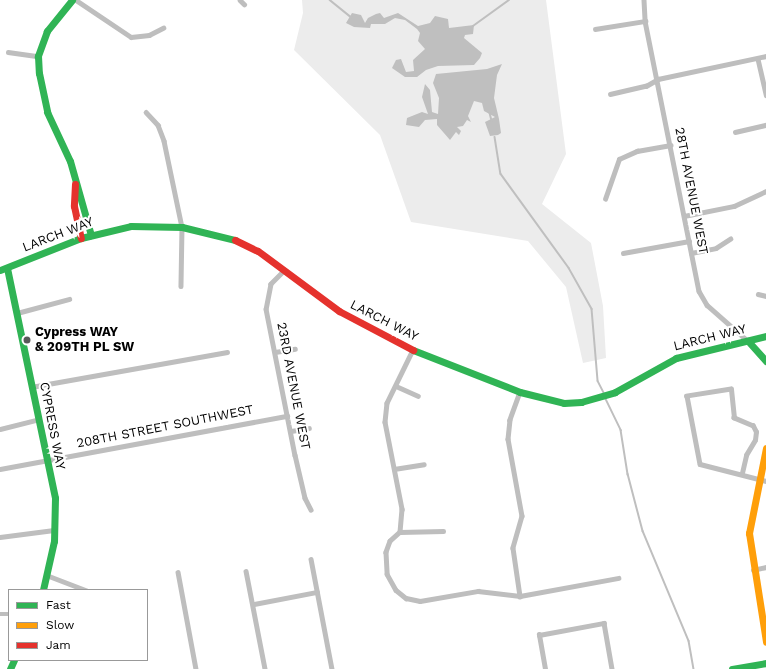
<!DOCTYPE html>
<html>
<head>
<meta charset="utf-8">
<style>
  body { margin:0 }
  #map { position:relative; width:766px; height:669px; overflow:hidden; background:#fff; font-family:"Work Sans",sans-serif }
  div>[style] { position:absolute }
  .green>* { inset:0; background:#ececec }
  .water>* { inset:0; background:#bfbfbf }
  .stream>* { height:1.5px; margin:-0.75px; padding:0 0.75px; transform-origin:0.75px; border-radius:0.75px; background:#bfbfbf }
  .street>* { height:4.5px; margin:-2.25px; padding:0 2.25px; transform-origin:2.25px; border-radius:2.25px; background:#bebebe }
  .fast>* { height:7px; margin:-3.5px; padding:0 3.5px; transform-origin:3.5px; border-radius:3.5px; background:#30b455 }
  .slow>* { height:7px; margin:-3.5px; padding:0 3.5px; transform-origin:3.5px; border-radius:3.5px; background:#ff9f0a }
  .jam>* { height:7px; margin:-3.5px; padding:0 3.5px; transform-origin:3.5px; border-radius:3.5px; background:#e5322d }
  .dots>* { width:11px; height:11px; translate:-50% -50%; box-sizing:border-box; border:2px solid #fff; border-radius:50% }
  span { translate:-50% -50%; white-space:nowrap; text-align:center; line-height:1.15; -webkit-text-stroke:4px #fff; paint-order:stroke }
  .street-label { font-size:13px; color:#000 }
  .poi-label { font-size:13px; color:#000; font-weight:700 }
  .left { translate:0 -50%; text-align:left }
  .legend { position:absolute; left:8px; top:589px; width:140px; height:72px; box-sizing:border-box; background:#fff; border:1px solid #999; margin:0; padding:5px 7px; list-style:none; font-size:12px; color:#000 }
  .legend li { display:flex; align-items:center; gap:8px; height:20px }
  .legend b { width:20px; border:1px solid #999 }
</style>
</head>
<body>
<div id="map">
  <div class="green">
    <i style="clip-path:polygon(302px 0,546px 0,566px 154px,542px 204px,591px 243px,603px 306px,606px 358px,583px 363px,566px 287px,528px 241px,411px 222px,380px 135px,294px 50px,303px 13px)"></i>
  </div>
  <div class="water">
    <i style="clip-path:polygon(352px 13px,361px 15px,365px 23px,368px 18px,376px 14px,380px 13px,384px 18px,398px 13px,418px 26px,430px 23px,435px 16px,448px 19px,449px 28px,474px 25px,473px 34px,465px 35px,464px 38px,482px 53px,480px 58px,474px 65px,438px 66px,426px 70px,417px 77px,405px 77px,392px 68px,396px 60px,401px 59px,406px 72px,414px 71px,413px 60px,425px 49px,418px 41px,420px 33px,417px 29px,405px 20px,395px 18px,385px 24px,371px 24px,370px 28px,354px 27px,346px 23px)"></i>
    <i style="clip-path:polygon(502px 64px,497px 75px,494px 98px,499px 119px,501px 133px,498px 135px,490px 136px,485px 122px,495px 117px,484px 111px,482px 103px,474px 101px,468px 116px,471px 122px,467px 120px,463px 126px,457px 127px,461px 131px,459px 135px,456px 132px,450px 140px,437px 125px,437px 119px,425px 120px,419px 127px,406px 125px,407px 118px,422px 112px,428px 114px,422px 97px,425px 84px,430px 90px,432px 112px,438px 114px,439px 98px,433px 83px,436px 74px,487px 69px)"></i>
  </div>
  <div class="stream">
    <i style="left:330px;top:0;width:28px;rotate:39deg"></i>
    <i style="left:473px;top:26px;width:44px;rotate:-35.8deg"></i>
    <i style="left:490px;top:113px;width:8px;rotate:76deg"></i>
    <i style="left:495px;top:137px;width:37px;rotate:81deg"></i>
    <i style="left:501px;top:174px;width:116px;rotate:54.1deg"></i>
    <i style="left:569px;top:268px;width:47px;rotate:60.7deg"></i>
    <i style="left:592px;top:309px;width:72px;rotate:85.2deg"></i>
    <i style="left:598px;top:381px;width:13px;rotate:63deg"></i>
    <i style="left:605px;top:397px;width:37px;rotate:64deg"></i>
    <i style="left:621px;top:430px;width:45px;rotate:81deg"></i>
    <i style="left:628px;top:474px;width:59px;rotate:75.3deg"></i>
    <i style="left:643px;top:531px;width:119px;rotate:67.3deg"></i>
    <i style="left:689px;top:641px;width:28px;rotate:80deg"></i>
  </div>
  <div class="street">
    <i style="left:76px;top:0;width:66px;rotate:33.9deg"></i>
    <i style="left:131px;top:37px;width:18px;rotate:-6deg"></i>
    <i style="left:149px;top:35px;width:16px;rotate:-27deg"></i>
    <i style="left:240px;top:0;width:6px;rotate:45deg"></i>
    <i style="left:644px;top:0;width:21px;rotate:87deg"></i>
    <i style="left:645px;top:21px;width:275px;rotate:78.7deg"></i>
    <i style="left:699px;top:291px;width:16px;rotate:60deg"></i>
    <i style="left:707px;top:305px;width:55px;rotate:41.3deg"></i>
    <i style="left:595px;top:29px;width:51px;rotate:-9.1deg"></i>
    <i style="left:8px;top:52px;width:30px;rotate:8deg"></i>
    <i style="left:758px;top:59px;width:37px;rotate:77deg"></i>
    <i style="left:610px;top:94px;width:37px;rotate:-13deg"></i>
    <i style="left:646px;top:86px;width:14px;rotate:-30deg"></i>
    <i style="left:658px;top:79px;width:110px;rotate:-12deg"></i>
    <i style="left:146px;top:112px;width:18px;rotate:47deg"></i>
    <i style="left:158px;top:125px;width:17px;rotate:69deg"></i>
    <i style="left:164px;top:141px;width:88px;rotate:78.2deg"></i>
    <i style="left:182px;top:227px;width:59px;rotate:91deg"></i>
    <i style="left:735px;top:132px;width:32px;rotate:-13deg"></i>
    <i style="left:605px;top:199px;width:42px;rotate:-70.7deg"></i>
    <i style="left:619px;top:159px;width:20px;rotate:-24deg"></i>
    <i style="left:637px;top:151px;width:34px;rotate:-10deg"></i>
    <i style="left:684px;top:216px;width:51px;rotate:-11.3deg"></i>
    <i style="left:734px;top:206px;width:35px;rotate:-25deg"></i>
    <i style="left:623px;top:253px;width:67px;rotate:-10.3deg"></i>
    <i style="left:691px;top:253px;width:25px;rotate:-11deg"></i>
    <i style="left:716px;top:248px;width:17px;rotate:-33deg"></i>
    <i style="left:285px;top:270px;width:20px;rotate:135deg"></i>
    <i style="left:271px;top:284px;width:25px;rotate:101deg"></i>
    <i style="left:266px;top:309px;width:149px;rotate:78.8deg"></i>
    <i style="left:295px;top:455px;width:44px;rotate:76.9deg"></i>
    <i style="left:305px;top:498px;width:13px;rotate:63deg"></i>
    <i style="left:758px;top:294px;width:8px;rotate:14deg"></i>
    <i style="left:17px;top:313px;width:54px;rotate:-15.1deg"></i>
    <i style="left:413px;top:350px;width:59px;rotate:116.1deg"></i>
    <i style="left:387px;top:403px;width:19px;rotate:96deg"></i>
    <i style="left:385px;top:422px;width:89px;rotate:78.9deg"></i>
    <i style="left:402px;top:509px;width:23px;rotate:95deg"></i>
    <i style="left:400px;top:532px;width:13px;rotate:138deg"></i>
    <i style="left:390px;top:541px;width:12px;rotate:110deg"></i>
    <i style="left:386px;top:552px;width:22px;rotate:87deg"></i>
    <i style="left:387px;top:574px;width:18px;rotate:61deg"></i>
    <i style="left:396px;top:590px;width:13px;rotate:39deg"></i>
    <i style="left:406px;top:598px;width:14px;rotate:12deg"></i>
    <i style="left:420px;top:601px;width:59px;rotate:-9.8deg"></i>
    <i style="left:478px;top:591px;width:42px;rotate:6.8deg"></i>
    <i style="left:520px;top:596px;width:100px;rotate:-10.4deg"></i>
    <i style="left:275px;top:352px;width:20px;rotate:-9deg"></i>
    <i style="left:396px;top:386px;width:24px;rotate:24deg"></i>
    <i style="left:31px;top:387px;width:199px;rotate:-10.1deg"></i>
    <i style="left:520px;top:392px;width:30px;rotate:110deg"></i>
    <i style="left:510px;top:420px;width:19px;rotate:96deg"></i>
    <i style="left:508px;top:439px;width:78px;rotate:79.7deg"></i>
    <i style="left:522px;top:516px;width:33px;rotate:106deg"></i>
    <i style="left:513px;top:548px;width:49px;rotate:81.7deg"></i>
    <i style="left:0;top:429px;width:38px;rotate:-14deg"></i>
    <i style="left:291px;top:431px;width:18px;rotate:-9deg"></i>
    <i style="left:0;top:469px;width:292px;rotate:-10.5deg"></i>
    <i style="left:394px;top:469px;width:30px;rotate:-9deg"></i>
    <i style="left:742px;top:473px;width:18px;rotate:-77deg"></i>
    <i style="left:746px;top:455px;width:17px;rotate:-59deg"></i>
    <i style="left:755px;top:440px;width:8px;rotate:-83deg"></i>
    <i style="left:756px;top:432px;width:7px;rotate:-117deg"></i>
    <i style="left:753px;top:426px;width:21px;rotate:-157deg"></i>
    <i style="left:734px;top:418px;width:29px;rotate:-96deg"></i>
    <i style="left:731px;top:389px;width:45px;rotate:171deg"></i>
    <i style="left:687px;top:396px;width:69px;rotate:79.2deg"></i>
    <i style="left:700px;top:464px;width:68px;rotate:14.4deg"></i>
    <i style="left:400px;top:532px;width:43px;rotate:-1.3deg"></i>
    <i style="left:0;top:537px;width:54px;rotate:-7.4deg"></i>
    <i style="left:311px;top:559px;width:112px;rotate:79.2deg"></i>
    <i style="left:753px;top:570px;width:13px;rotate:-13deg"></i>
    <i style="left:246px;top:571px;width:100px;rotate:79deg"></i>
    <i style="left:178px;top:572px;width:99px;rotate:79.5deg"></i>
    <i style="left:49px;top:576px;width:40px;rotate:21deg"></i>
    <i style="left:254px;top:604px;width:64px;rotate:-10.8deg"></i>
    <i style="left:0;top:614px;width:9px"></i>
    <i style="left:545px;top:669px;width:35px;rotate:-100deg"></i>
    <i style="left:539px;top:635px;width:66px;rotate:-10.5deg"></i>
    <i style="left:604px;top:623px;width:47px;rotate:80.1deg"></i>
  </div>
  <div class="fast">
    <i style="left:72px;top:0;width:40px;rotate:129deg"></i>
    <i style="left:47px;top:31px;width:27px;rotate:110deg"></i>
    <i style="left:38px;top:56px;width:17px;rotate:87deg"></i>
    <i style="left:39px;top:73px;width:40px;rotate:78deg"></i>
    <i style="left:47px;top:112px;width:54px;rotate:64.9deg"></i>
    <i style="left:70px;top:161px;width:77px;rotate:74.2deg"></i>
    <i style="left:7px;top:268px;width:235px;rotate:78.2deg"></i>
    <i style="left:55px;top:498px;width:43px;rotate:91.3deg"></i>
    <i style="left:54px;top:541px;width:50px;rotate:102.7deg"></i>
    <i style="left:0;top:270px;width:87px;rotate:-21.6deg"></i>
    <i style="left:81px;top:238px;width:51px;rotate:-13.5deg"></i>
    <i style="left:131px;top:226px;width:51px;rotate:1.1deg"></i>
    <i style="left:182px;top:227px;width:55px;rotate:13.8deg"></i>
    <i style="left:748px;top:341px;width:27px;rotate:48deg"></i>
    <i style="left:413px;top:350px;width:115px;rotate:21.4deg"></i>
    <i style="left:520px;top:392px;width:45px;rotate:14deg"></i>
    <i style="left:564px;top:403px;width:17px;rotate:-3deg"></i>
    <i style="left:581px;top:402px;width:35px;rotate:-16deg"></i>
    <i style="left:615px;top:392px;width:70px;rotate:-29.1deg"></i>
    <i style="left:676px;top:358px;width:93px;rotate:-13.7deg"></i>
    <i style="left:10px;top:669px;width:10px;rotate:-66deg"></i>
    <i style="left:732px;top:669px;width:35px;rotate:-10deg"></i>
  </div>
  <div class="slow">
    <i style="left:766px;top:448px;width:87px;rotate:101.3deg"></i>
    <i style="left:749px;top:533px;width:110px;rotate:81.1deg"></i>
  </div>
  <div class="jam">
    <i style="left:75px;top:184px;width:22px;rotate:93deg"></i>
    <i style="left:74px;top:206px;width:33px;rotate:78deg"></i>
    <i style="left:235px;top:240px;width:25px;rotate:26deg"></i>
    <i style="left:258px;top:251px;width:101px;rotate:36.5deg"></i>
    <i style="left:339px;top:311px;width:84px;rotate:27.8deg"></i>
  </div>
  <div class="dots">
    <i style="left:27px;top:340px;background:#595959"></i>
  </div>
  <div class="street-label">
    <span style="left:691px;top:191px;rotate:79deg">28TH AVENUE WEST</span>
    <span style="left:58px;top:235px;rotate:-21deg">LARCH WAY</span>
    <span style="left:384px;top:321px;rotate:27deg">LARCH WAY</span>
    <span style="left:710px;top:338px;rotate:-14deg">LARCH WAY</span>
    <span style="left:293px;top:386px;rotate:79deg">23RD AVENUE WEST</span>
    <span style="left:52px;top:426px;rotate:79deg">CYPRESS WAY</span>
    <span style="left:165px;top:427px;rotate:-11deg">208TH STREET SOUTHWEST</span>
  </div>
  <div class="poi-label">
    <span class="left" style="left:35px;top:340px">Cypress WAY<br>&amp; 209TH PL SW</span>
  </div>
  <ul class="legend">
  <li><b style="height:5px;background:#30b455"></b>Fast</li>
  <li><b style="height:5px;background:#ff9f0a"></b>Slow</li>
  <li><b style="height:5px;background:#e5322d"></b>Jam</li>
  </ul>
</div>
</body>
</html>
